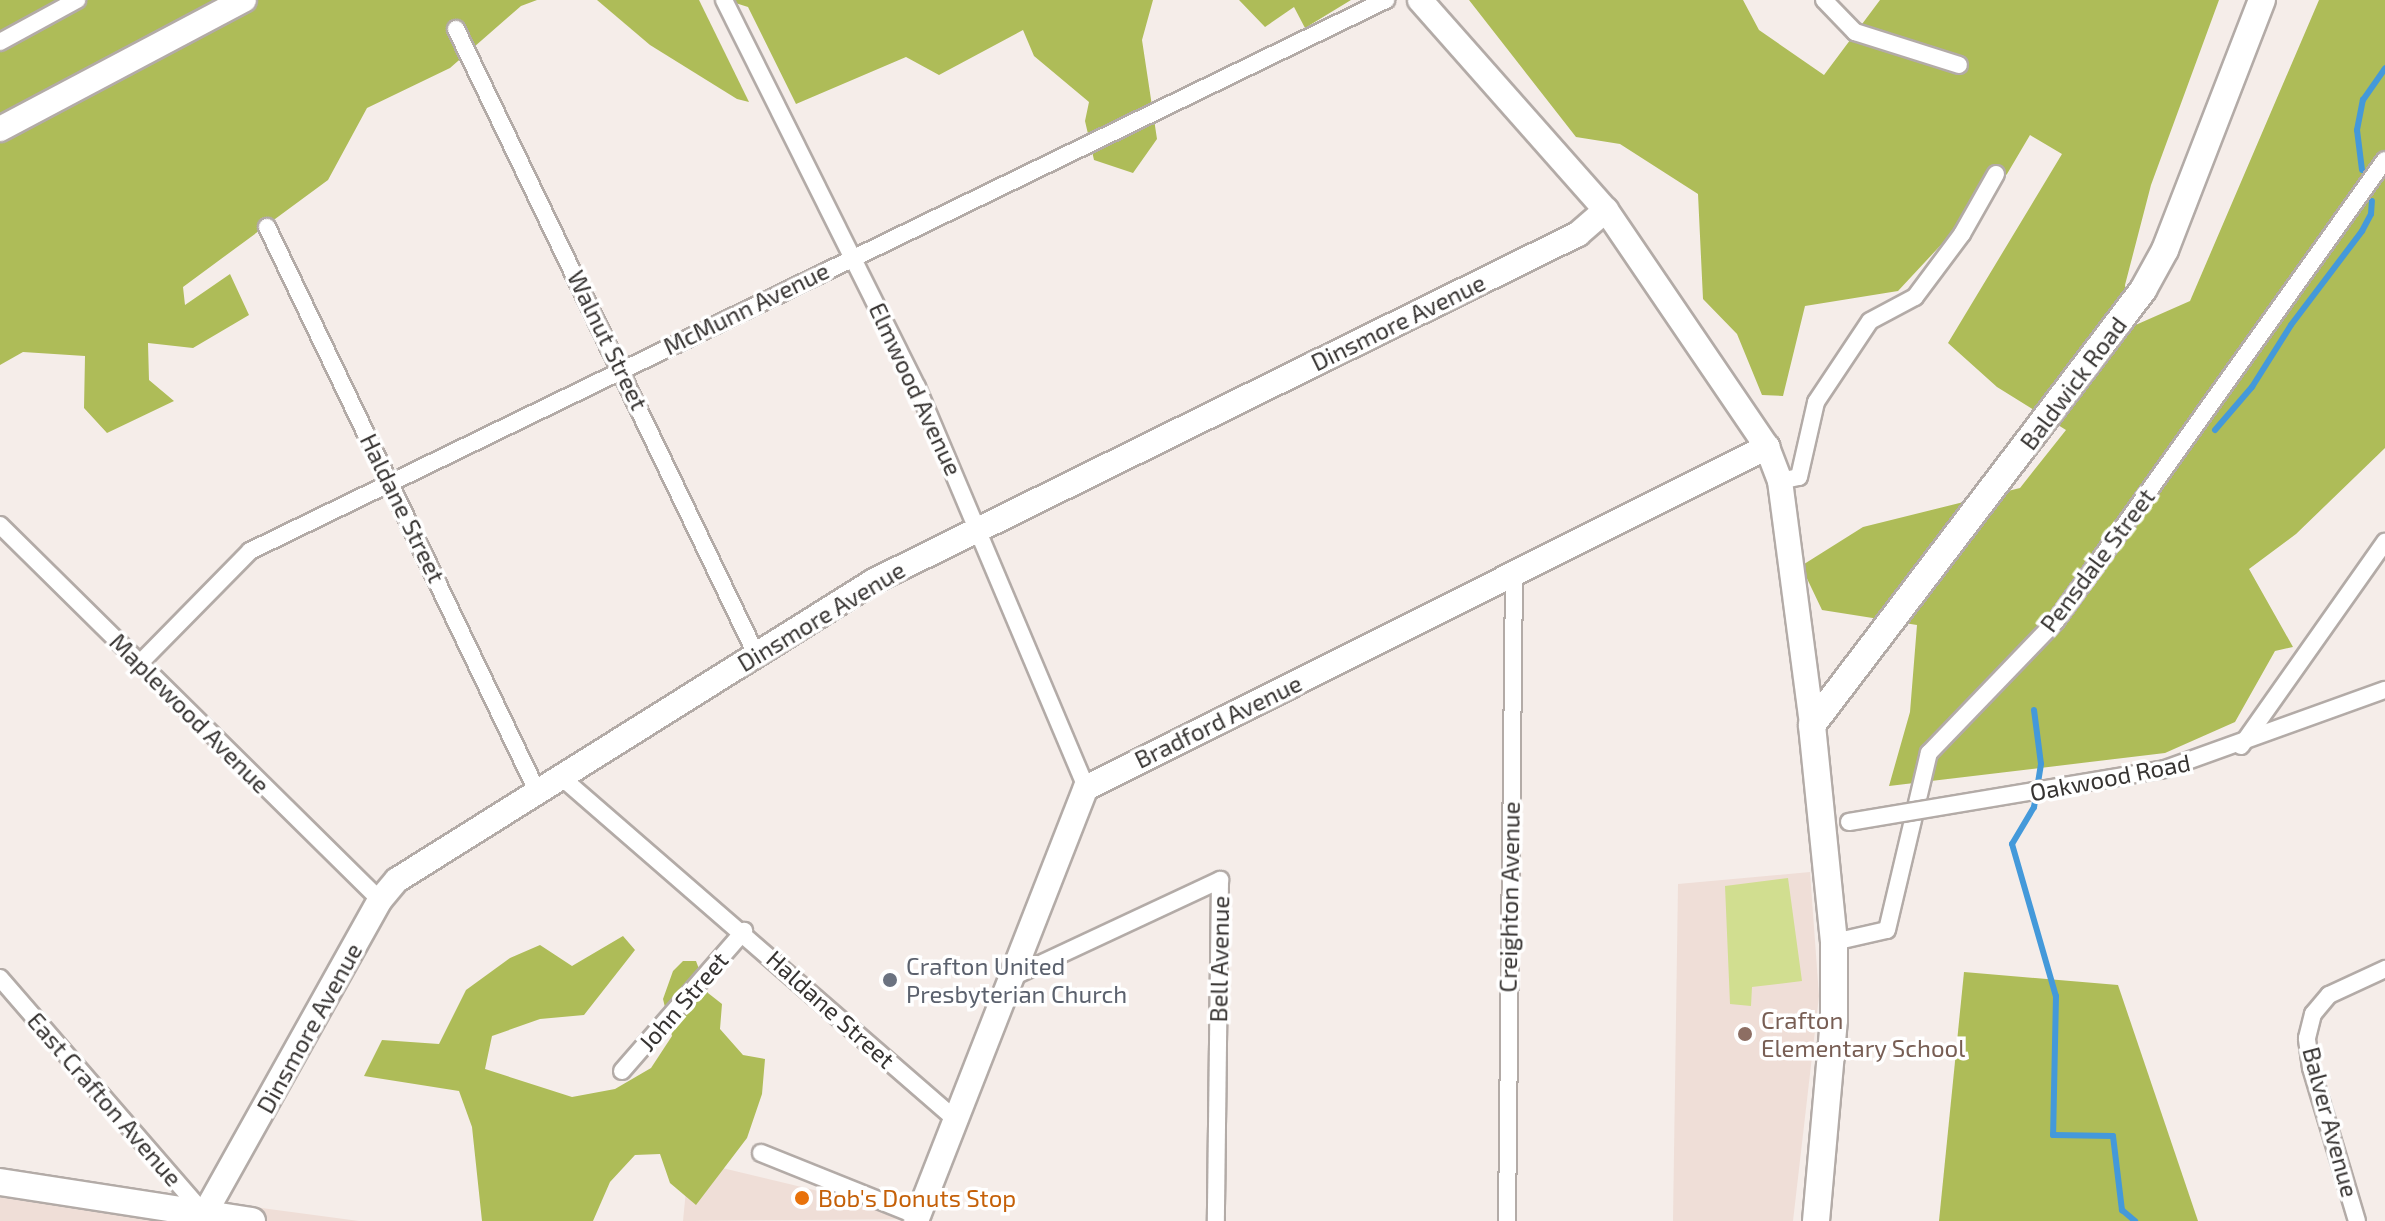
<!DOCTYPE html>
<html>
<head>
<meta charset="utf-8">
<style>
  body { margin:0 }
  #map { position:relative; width:2385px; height:1221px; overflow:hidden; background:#f5ede9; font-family:"Exo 2",sans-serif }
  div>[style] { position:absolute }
  .built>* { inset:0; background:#efded7 }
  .green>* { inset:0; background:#d1de90 }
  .forest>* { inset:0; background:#aebc58 }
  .stream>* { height:6px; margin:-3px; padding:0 3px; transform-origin:3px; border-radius:3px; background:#4499da }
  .roads { filter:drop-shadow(2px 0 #b3aba7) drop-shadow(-2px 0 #b3aba7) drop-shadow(0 2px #b3aba7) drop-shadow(0 -2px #b3aba7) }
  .minor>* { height:16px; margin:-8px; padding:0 8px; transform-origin:8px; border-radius:8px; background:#fff }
  .secondary>* { height:24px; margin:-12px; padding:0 12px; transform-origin:12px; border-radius:12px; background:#fff }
  .primary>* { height:26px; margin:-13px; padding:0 13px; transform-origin:13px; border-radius:13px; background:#fff }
  .bridges { filter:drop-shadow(2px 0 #b3aba7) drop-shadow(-2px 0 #b3aba7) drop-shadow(0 2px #b3aba7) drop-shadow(0 -2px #b3aba7) }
  .minor-bridge>* { height:16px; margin:-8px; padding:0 8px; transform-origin:8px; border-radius:8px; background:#fff }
  .dots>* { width:22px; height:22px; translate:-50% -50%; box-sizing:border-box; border:4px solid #fff; border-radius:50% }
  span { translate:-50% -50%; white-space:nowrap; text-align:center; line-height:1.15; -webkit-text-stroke:7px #fff; paint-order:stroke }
  .street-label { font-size:24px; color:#363331 }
  .worship-label { font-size:24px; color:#5b616d }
  .left { translate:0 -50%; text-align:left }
  .education-label { font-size:24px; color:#785e54 }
  .food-label { font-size:24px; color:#c56008 }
</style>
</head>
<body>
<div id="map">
  <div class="built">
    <i style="clip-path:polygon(1810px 872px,1819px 996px,1793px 1221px,1673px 1221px,1678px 884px)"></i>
    <i style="clip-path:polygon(689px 1160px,935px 1219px,683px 1221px)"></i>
    <i style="clip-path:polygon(0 1179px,51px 1180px,359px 1221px,0 1221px)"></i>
  </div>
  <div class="green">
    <i style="clip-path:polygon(1788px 878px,1802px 981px,1752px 987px,1751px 1006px,1730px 1004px,1725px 886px)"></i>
  </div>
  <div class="forest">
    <i style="clip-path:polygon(0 0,537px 0,521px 6px,450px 68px,367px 108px,328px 180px,183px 287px,185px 305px,230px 274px,249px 315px,193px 348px,148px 343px,149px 380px,174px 401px,107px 433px,84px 408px,85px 356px,23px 352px,0 365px)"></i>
    <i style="clip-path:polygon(597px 0,699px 0,749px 102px,737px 99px,650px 45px)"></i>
    <i style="clip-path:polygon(726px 0,1153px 0,1142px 40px,1157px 139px,1133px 173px,1094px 160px,1085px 121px,1089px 102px,1034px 56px,1023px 30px,939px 75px,906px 57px,796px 104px,748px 7px)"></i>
    <i style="clip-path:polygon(1239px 0,1351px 0,1305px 28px,1294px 7px,1265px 27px)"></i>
    <i style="clip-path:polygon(1469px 0,1743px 0,1759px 30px,1824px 75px,1880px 0,2219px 0,2151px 185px,2125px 285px,2131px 327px,2190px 301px,2319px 0,2385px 0,2385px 448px,2296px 534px,2249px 569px,2293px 647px,2275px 651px,2235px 722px,2165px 753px,1889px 786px,1910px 712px,1917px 625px,1822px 610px,1801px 566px,1863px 527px,2020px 488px,2066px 430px,1997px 387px,1948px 343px,2062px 154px,2030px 135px,2007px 174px,1898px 291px,1805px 306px,1783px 396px,1762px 395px,1737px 334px,1703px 299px,1698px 194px,1620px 144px,1576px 137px)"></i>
    <i style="clip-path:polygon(623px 936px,635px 950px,584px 1015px,540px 1019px,492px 1036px,485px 1069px,572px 1097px,615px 1089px,651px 1068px,672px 1036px,663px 999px,673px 971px,683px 961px,696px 961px,708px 993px,722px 1004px,720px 1029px,743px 1055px,765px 1059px,762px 1094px,747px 1138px,696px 1205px,670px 1183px,660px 1154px,635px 1155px,610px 1182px,593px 1221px,482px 1221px,472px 1127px,459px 1091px,364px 1076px,382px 1040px,439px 1044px,466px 990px,510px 958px,540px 945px,572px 966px)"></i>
    <i style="clip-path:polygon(1964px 972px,2118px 985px,2198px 1221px,1939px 1221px)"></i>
  </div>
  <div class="stream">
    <i style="left:2362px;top:170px;width:40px;rotate:-97.1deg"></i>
    <i style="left:2357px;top:130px;width:31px;rotate:-79deg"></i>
    <i style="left:2363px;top:100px;width:39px;rotate:-55deg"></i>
    <i style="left:2215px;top:430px;width:57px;rotate:-49.3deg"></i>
    <i style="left:2252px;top:387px;width:73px;rotate:-57.8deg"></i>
    <i style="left:2291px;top:325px;width:118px;rotate:-52.9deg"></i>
    <i style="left:2362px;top:231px;width:19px;rotate:-62deg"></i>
    <i style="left:2371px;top:214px;width:13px;rotate:-86deg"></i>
    <i style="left:2034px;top:710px;width:54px;rotate:82.6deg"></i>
    <i style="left:2041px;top:764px;width:44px;rotate:99.2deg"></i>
    <i style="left:2034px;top:807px;width:43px;rotate:120.7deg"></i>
    <i style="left:2012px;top:844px;width:158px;rotate:73.9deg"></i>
    <i style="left:2056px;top:996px;width:139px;rotate:91.2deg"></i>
    <i style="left:2053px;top:1135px;width:60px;rotate:1deg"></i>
    <i style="left:2113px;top:1136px;width:75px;rotate:83.1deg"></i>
    <i style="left:2122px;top:1210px;width:17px;rotate:40deg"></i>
  </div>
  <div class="roads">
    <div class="minor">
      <i style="left:724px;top:0;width:432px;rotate:63.5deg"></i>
      <i style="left:917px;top:387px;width:435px;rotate:67.1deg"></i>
      <i style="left:1824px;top:0;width:45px;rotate:45.9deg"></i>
      <i style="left:1855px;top:32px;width:109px;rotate:17.6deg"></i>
      <i style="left:456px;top:29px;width:693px;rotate:64.36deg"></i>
      <i style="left:0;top:42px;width:88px;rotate:-28.6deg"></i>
      <i style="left:267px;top:227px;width:625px;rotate:64.42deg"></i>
      <i style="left:1780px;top:481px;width:19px;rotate:-12deg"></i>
      <i style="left:1799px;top:477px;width:77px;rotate:-77.2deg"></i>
      <i style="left:1816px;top:402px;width:97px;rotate:-56.3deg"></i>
      <i style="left:1870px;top:321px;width:51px;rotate:-28.1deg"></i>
      <i style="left:1915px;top:297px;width:79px;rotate:-53.3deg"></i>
      <i style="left:1962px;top:234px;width:69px;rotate:-60.5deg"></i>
      <i style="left:0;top:525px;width:534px;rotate:44.62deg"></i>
      <i style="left:140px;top:663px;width:157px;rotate:-45.5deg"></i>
      <i style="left:250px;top:551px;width:1263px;rotate:-25.88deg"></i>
      <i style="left:2241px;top:746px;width:250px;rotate:-54.8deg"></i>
      <i style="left:2165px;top:769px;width:234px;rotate:-19.8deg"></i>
      <i style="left:560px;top:776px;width:523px;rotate:40.97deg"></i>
      <i style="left:1834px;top:942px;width:54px;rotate:-12.8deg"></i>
      <i style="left:1887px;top:930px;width:182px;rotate:-76.7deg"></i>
      <i style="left:1929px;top:753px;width:183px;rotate:-46.1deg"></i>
      <i style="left:2056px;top:621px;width:566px;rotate:-54.49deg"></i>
      <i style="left:0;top:978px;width:315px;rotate:49.1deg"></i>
      <i style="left:1010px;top:978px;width:232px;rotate:-25deg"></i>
      <i style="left:1220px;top:880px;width:341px;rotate:90.7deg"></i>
      <i style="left:622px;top:1071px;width:186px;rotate:-48.9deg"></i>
      <i style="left:761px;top:1153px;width:169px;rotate:21.9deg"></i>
      <i style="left:1507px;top:1221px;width:648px;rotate:-89.38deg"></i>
      <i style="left:2357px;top:1221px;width:160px;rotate:-106.7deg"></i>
      <i style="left:2311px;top:1068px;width:30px;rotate:-98deg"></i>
      <i style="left:2307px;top:1038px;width:25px;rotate:-76deg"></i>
      <i style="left:2313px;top:1014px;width:25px;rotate:-50deg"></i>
      <i style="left:2329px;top:995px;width:62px;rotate:-24.9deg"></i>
    </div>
    <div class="secondary">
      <i style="left:1420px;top:0;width:281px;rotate:48.5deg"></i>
      <i style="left:1606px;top:210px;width:287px;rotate:55.8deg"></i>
      <i style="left:1767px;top:447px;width:36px;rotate:69deg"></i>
      <i style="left:1780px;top:481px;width:246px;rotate:82.5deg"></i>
      <i style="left:0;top:129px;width:276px;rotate:-27.9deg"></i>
      <i style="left:205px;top:1213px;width:359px;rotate:-60.8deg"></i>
      <i style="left:380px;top:900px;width:26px;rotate:-50deg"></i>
      <i style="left:397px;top:880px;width:563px;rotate:-32.08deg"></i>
      <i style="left:874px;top:581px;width:785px;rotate:-26.24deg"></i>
      <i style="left:1578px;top:234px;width:37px;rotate:-41deg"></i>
      <i style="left:916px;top:1221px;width:465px;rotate:-68.6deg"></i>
      <i style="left:1086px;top:788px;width:762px;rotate:-26.6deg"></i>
    </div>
    <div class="primary">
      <i style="left:0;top:1182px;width:255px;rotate:8.8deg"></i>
      <i style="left:1816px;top:1221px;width:202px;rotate:-84.9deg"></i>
      <i style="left:1834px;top:1020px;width:78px;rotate:-90deg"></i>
      <i style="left:1834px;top:942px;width:218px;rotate:-95.8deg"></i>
      <i style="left:1812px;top:725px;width:547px;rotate:-52.73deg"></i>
      <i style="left:2143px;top:290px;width:46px;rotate:-61.2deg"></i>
      <i style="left:2165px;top:250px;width:268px;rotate:-68.8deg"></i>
    </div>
  </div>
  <div class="bridges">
    <div class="minor-bridge">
      <i style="left:1849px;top:822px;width:320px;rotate:-9.5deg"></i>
    </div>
  </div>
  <div class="dots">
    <i style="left:890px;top:980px;background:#6b7280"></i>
    <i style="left:1745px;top:1034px;background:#8d6e63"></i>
    <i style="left:802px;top:1198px;background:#e8710a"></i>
  </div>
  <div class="street-label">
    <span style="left:746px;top:308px;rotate:-26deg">McMunn Avenue</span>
    <span style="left:1398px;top:322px;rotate:-26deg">Dinsmore Avenue</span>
    <span style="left:608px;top:340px;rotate:64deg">Walnut Street</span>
    <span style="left:2073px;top:383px;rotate:-53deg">Baldwick Road</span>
    <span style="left:916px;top:389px;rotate:65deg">Elmwood Avenue</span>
    <span style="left:403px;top:508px;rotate:64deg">Haldane Street</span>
    <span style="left:2097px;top:560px;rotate:-53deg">Pensdale Street</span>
    <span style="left:821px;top:616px;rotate:-31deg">Dinsmore Avenue</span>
    <span style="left:190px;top:713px;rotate:45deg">Maplewood Avenue</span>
    <span style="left:1218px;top:721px;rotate:-26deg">Bradford Avenue</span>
    <span style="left:2110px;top:777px;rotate:-11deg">Oakwood Road</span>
    <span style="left:1509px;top:897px;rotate:-89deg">Creighton Avenue</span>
    <span style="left:1219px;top:959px;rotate:-89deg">Bell Avenue</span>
    <span style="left:683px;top:1001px;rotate:-49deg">John Street</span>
    <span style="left:831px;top:1009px;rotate:42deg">Haldane Street</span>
    <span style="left:309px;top:1028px;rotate:-61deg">Dinsmore Avenue</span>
    <span style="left:105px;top:1099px;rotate:49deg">East Crafton Avenue</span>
    <span style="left:2331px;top:1122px;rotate:75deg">Balver Avenue</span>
  </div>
  <div class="worship-label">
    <span class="left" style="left:906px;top:980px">Crafton United<br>Presbyterian Church</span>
  </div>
  <div class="education-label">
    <span class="left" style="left:1761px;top:1034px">Crafton<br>Elementary School</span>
  </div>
  <div class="food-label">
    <span class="left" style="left:818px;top:1198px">Bob's Donuts Stop</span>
  </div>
</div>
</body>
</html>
